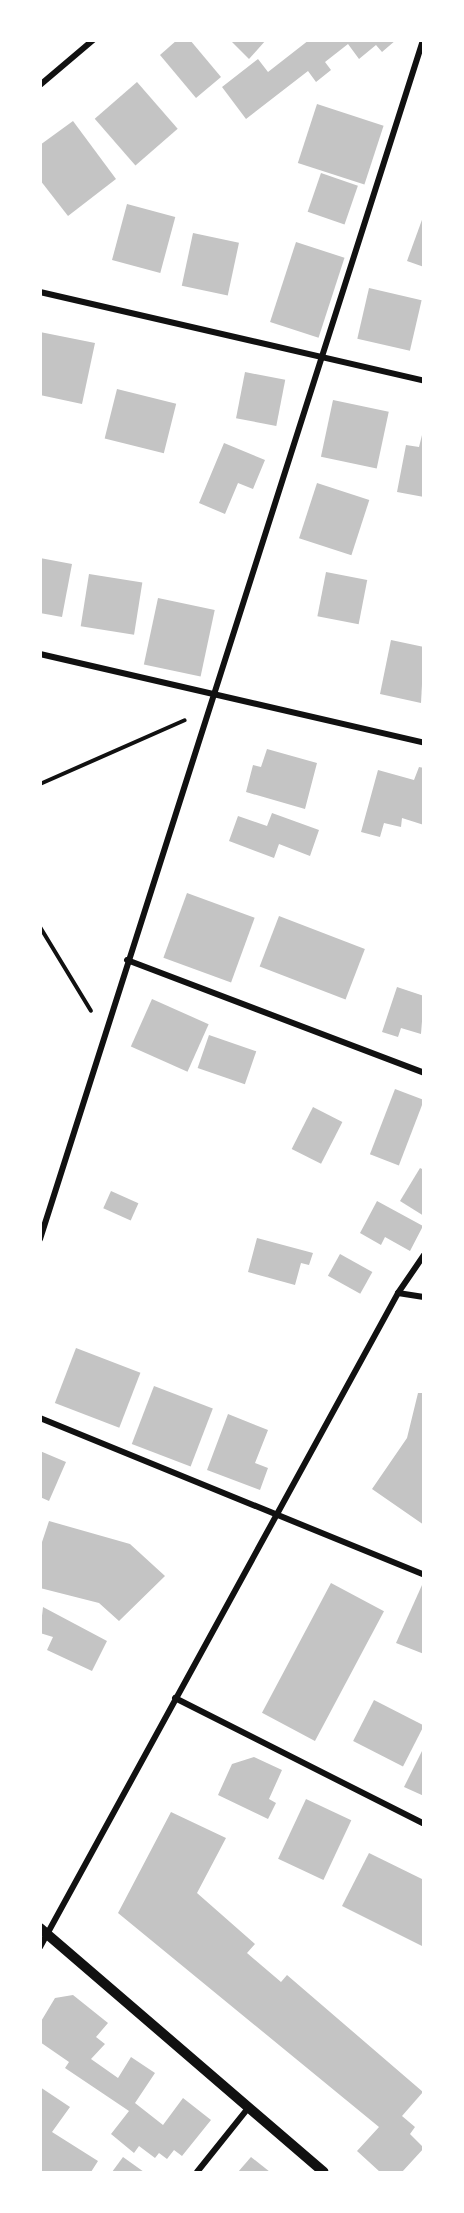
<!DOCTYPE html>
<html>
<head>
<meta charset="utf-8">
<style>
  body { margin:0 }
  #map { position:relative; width:464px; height:2213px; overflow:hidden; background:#fff; font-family:Montserrat,sans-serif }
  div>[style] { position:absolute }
  .building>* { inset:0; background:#c4c4c4; transform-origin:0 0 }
  .path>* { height:4px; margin:-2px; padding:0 2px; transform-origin:2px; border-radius:2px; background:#111 }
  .minor>* { height:6px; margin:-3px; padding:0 3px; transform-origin:3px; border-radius:3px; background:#111 }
  .tertiary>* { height:10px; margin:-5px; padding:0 5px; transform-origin:5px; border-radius:5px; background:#111 }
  span { translate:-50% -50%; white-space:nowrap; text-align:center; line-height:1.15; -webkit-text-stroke:4.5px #fff; paint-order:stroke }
  .frame { position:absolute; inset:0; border:42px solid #fff; pointer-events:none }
</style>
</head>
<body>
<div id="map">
  <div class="building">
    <i style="clip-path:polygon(177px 40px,190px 40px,221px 77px,196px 98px,160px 55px)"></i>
    <i style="clip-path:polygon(230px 40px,266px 40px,249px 59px)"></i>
    <i style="clip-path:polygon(309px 40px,396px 40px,382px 52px,376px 45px,359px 59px,348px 44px,325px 62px,331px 70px,316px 82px,308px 71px,246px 119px,222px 87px,258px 59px,268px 72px)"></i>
    <i style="left:137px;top:82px;width:62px;height:56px;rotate:49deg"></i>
    <i style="left:317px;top:104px;width:70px;height:62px;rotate:18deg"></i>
    <i style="clip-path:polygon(73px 121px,116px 179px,68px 216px,40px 180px,40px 145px)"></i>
    <i style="left:321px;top:173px;width:39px;height:41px;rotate:19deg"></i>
    <i style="left:127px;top:204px;width:50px;height:58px;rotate:15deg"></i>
    <i style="clip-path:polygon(423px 217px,424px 217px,424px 267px,407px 261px)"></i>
    <i style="left:193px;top:233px;width:47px;height:54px;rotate:12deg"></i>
    <i style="left:296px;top:242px;width:51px;height:84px;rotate:18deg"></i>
    <i style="left:369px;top:288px;width:54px;height:52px;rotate:13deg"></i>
    <i style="clip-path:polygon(40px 332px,95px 343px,82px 404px,40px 395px)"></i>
    <i style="left:245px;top:372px;width:41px;height:47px;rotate:11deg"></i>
    <i style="left:117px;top:389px;width:61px;height:51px;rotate:14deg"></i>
    <i style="left:333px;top:400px;width:57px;height:58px;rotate:12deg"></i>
    <i style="clip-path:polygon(424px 427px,424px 497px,397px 492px,406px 445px,419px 447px)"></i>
    <i style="clip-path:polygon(224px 443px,265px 460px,253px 489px,238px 483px,225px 514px,199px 503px)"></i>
    <i style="left:317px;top:483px;width:55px;height:58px;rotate:18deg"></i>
    <i style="clip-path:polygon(40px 558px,72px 564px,62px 617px,40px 613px)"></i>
    <i style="left:326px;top:572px;width:42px;height:45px;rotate:11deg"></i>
    <i style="left:89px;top:574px;width:54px;height:53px;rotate:9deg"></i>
    <i style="left:158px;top:598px;width:58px;height:68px;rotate:12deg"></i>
    <i style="clip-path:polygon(391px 640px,424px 647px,421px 703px,380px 694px)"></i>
    <i style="clip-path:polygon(267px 749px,317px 763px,305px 809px,246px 792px,253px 765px,261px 767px)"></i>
    <i style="clip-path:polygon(419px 767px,424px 768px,424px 825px,402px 818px,401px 827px,384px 823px,380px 837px,361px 832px,378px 770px,414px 780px)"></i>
    <i style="clip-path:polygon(272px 813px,319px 830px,310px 856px,279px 844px,274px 858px,229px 841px,238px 816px,267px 826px)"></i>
    <i style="left:187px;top:893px;width:72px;height:69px;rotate:20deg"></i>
    <i style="left:279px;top:916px;width:92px;height:54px;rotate:21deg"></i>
    <i style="clip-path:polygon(397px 987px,424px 996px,421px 1034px,401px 1028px,398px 1037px,382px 1032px)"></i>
    <i style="left:152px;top:999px;width:62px;height:52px;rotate:24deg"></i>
    <i style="left:209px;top:1035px;width:50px;height:35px;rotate:19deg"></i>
    <i style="left:395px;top:1089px;width:31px;height:70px;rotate:21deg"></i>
    <i style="left:313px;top:1107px;width:33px;height:47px;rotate:27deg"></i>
    <i style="clip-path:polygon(420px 1168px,424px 1170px,424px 1216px,400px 1201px)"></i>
    <i style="left:111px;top:1191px;width:30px;height:19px;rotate:24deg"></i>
    <i style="clip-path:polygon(377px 1201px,423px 1226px,410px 1251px,385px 1237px,381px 1245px,360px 1233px)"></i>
    <i style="clip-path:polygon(257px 1238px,313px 1253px,309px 1265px,301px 1263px,295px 1285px,248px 1272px)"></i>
    <i style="left:340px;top:1254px;width:37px;height:25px;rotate:29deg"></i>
    <i style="left:76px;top:1348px;width:69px;height:59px;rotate:21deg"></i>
    <i style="left:154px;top:1386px;width:63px;height:62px;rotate:21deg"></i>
    <i style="clip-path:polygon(418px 1393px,424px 1393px,424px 1525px,372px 1489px,407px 1438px)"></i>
    <i style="clip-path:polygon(228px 1414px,268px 1430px,255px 1463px,268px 1468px,260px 1490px,207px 1470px)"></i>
    <i style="clip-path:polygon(40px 1451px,66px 1462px,49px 1501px,40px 1497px)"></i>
    <i style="clip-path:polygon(49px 1521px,130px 1544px,165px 1576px,119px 1621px,99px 1603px,40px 1588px,40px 1548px)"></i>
    <i style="left:331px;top:1583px;width:60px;height:147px;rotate:28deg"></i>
    <i style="clip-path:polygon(422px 1585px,424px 1585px,424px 1654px,396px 1643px)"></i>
    <i style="clip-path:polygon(43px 1607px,107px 1641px,92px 1671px,47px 1650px,53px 1637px,40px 1633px)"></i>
    <i style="left:374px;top:1700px;width:56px;height:46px;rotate:27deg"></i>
    <i style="clip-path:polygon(424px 1747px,424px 1796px,404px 1787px)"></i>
    <i style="clip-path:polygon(254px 1757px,282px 1770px,269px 1799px,276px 1803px,268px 1819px,218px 1795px,232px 1764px)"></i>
    <i style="left:306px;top:1799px;width:50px;height:66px;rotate:25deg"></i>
    <i style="clip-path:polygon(171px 1812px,226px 1838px,197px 1893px,255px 1944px,247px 1953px,281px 1982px,287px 1975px,423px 2092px,402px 2116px,415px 2127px,410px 2134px,424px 2148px,402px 2172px,380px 2172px,357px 2151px,379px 2127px,118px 1913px)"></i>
    <i style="clip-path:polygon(369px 1853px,424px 1880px,424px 1947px,342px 1906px)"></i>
    <i style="clip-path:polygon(73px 1995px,108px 2023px,96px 2037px,105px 2044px,91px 2059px,118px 2078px,131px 2057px,155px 2073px,135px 2103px,163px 2125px,183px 2098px,211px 2120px,182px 2156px,174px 2150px,167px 2159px,159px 2153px,155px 2158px,139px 2146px,134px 2153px,111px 2134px,129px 2111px,65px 2068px,69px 2062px,40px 2042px,40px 2023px,55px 1998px)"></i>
    <i style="clip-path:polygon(40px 2087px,70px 2107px,52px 2132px,98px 2161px,91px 2172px,40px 2172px)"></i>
    <i style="clip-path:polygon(123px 2157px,144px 2172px,112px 2172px)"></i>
    <i style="clip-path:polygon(251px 2157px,270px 2172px,238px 2172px)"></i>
  </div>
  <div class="path">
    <i style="left:40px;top:784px;width:158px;rotate:-23.8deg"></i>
    <i style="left:40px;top:927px;width:98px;rotate:58.7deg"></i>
  </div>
  <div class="minor">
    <i style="left:40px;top:85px;width:70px;rotate:-40.3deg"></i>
    <i style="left:40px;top:292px;width:394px;rotate:13deg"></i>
    <i style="left:40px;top:654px;width:394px;rotate:13deg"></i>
    <i style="left:127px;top:960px;width:318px;rotate:20.8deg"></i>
    <i style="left:40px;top:1239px;width:1259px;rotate:-72.28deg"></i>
    <i style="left:398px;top:1293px;width:26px;rotate:9deg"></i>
    <i style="left:40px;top:1418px;width:415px;rotate:22.2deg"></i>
    <i style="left:175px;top:1698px;width:279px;rotate:26.8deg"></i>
    <i style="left:40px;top:1947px;width:746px;rotate:-61.3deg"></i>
    <i style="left:398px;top:1293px;width:46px;rotate:-55.6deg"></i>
    <i style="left:197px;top:2172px;width:83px;rotate:-51.3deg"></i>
  </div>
  <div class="tertiary">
    <i style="left:40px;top:1928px;width:374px;rotate:40.7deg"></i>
  </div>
  <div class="frame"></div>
</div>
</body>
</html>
